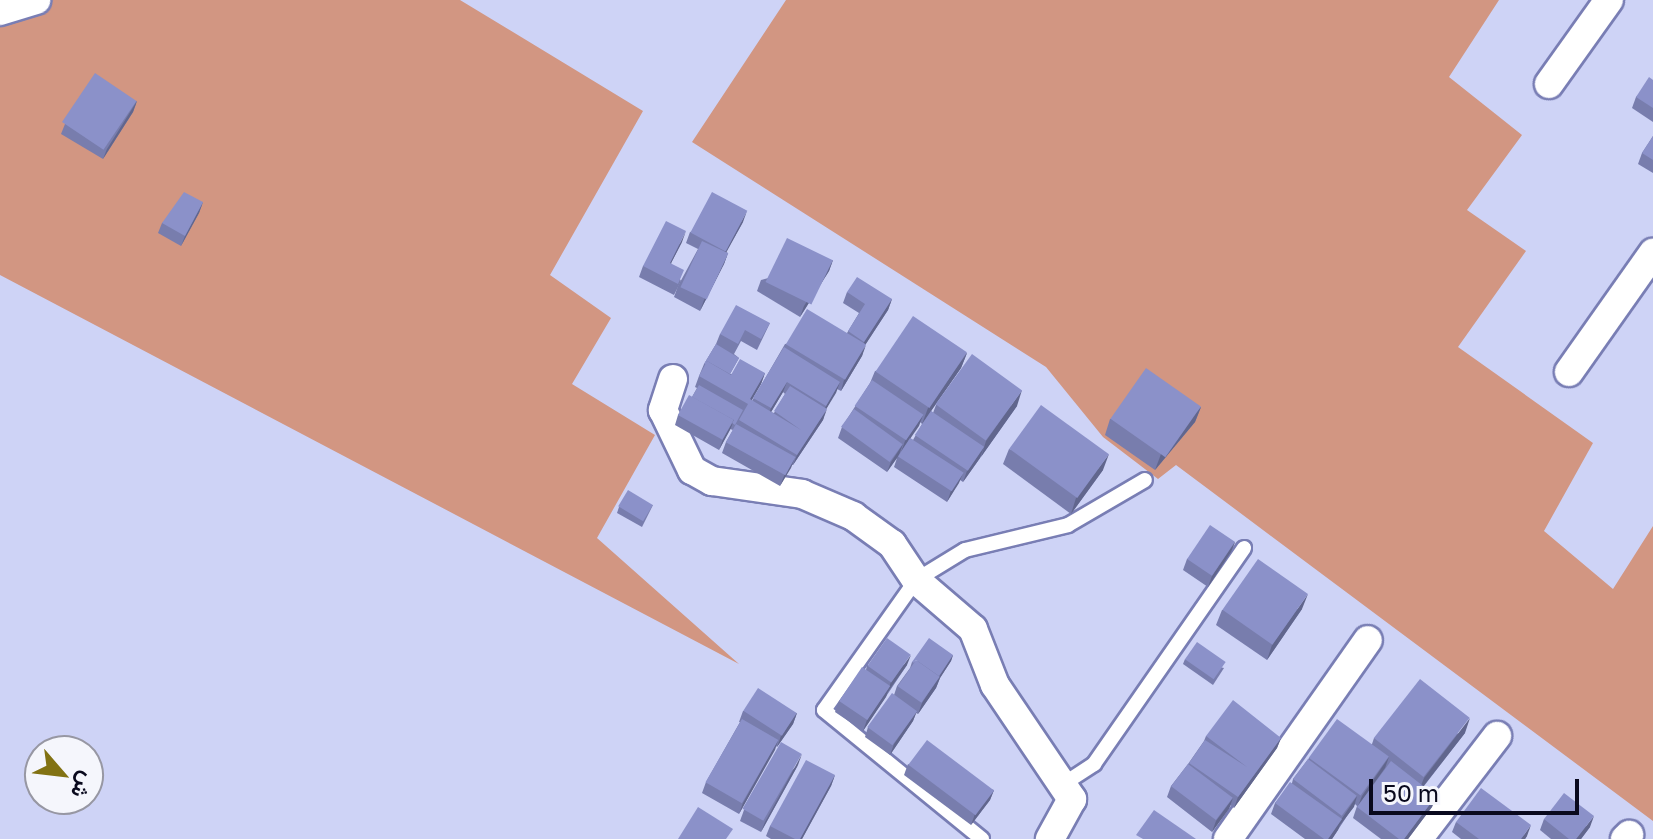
<!DOCTYPE html>
<html>
<head>
<meta charset="utf-8">
<style>
  body { margin:0 }
  #map { position:relative; width:1653px; height:839px; overflow:hidden; background:#ced3f6; font-family:"Golos Text",Vazirmatn,sans-serif }
  div>[style] { position:absolute }
  .green>* { inset:0; background:#d29682 }
  .roads { filter:drop-shadow(2px 0 #797eb4) drop-shadow(-2px 0 #797eb4) drop-shadow(0 2px #797eb4) drop-shadow(0 -2px #797eb4) }
  .lane>* { height:14px; margin:-7px; padding:0 7px; transform-origin:7px; border-radius:7px; background:#fff }
  .street>* { height:28px; margin:-14px; padding:0 14px; transform-origin:14px; border-radius:14px; background:#fff }
  .wall>* { inset:0; background:#787dad }
  .shaded-wall>* { inset:0; background:#61668d }
  .building>* { inset:0; background:#8b91c9; transform-origin:0 0 }
  span { translate:-50% -50%; white-space:nowrap; text-align:center; line-height:1.15; -webkit-text-stroke:7px #f5f6fc; paint-order:stroke }
  .north { position:absolute; left:24px; top:735px; width:80px; height:80px; box-sizing:border-box; background:#f5f6fc; border:2px solid #9797a3; border-radius:50%; rotate:118deg; font-size:22px; font-weight:700; line-height:32px; text-align:center; color:#09091d }
  .north::after { content:''; display:block; margin:auto; width:28px; height:36px; background:#827213; clip-path:polygon(50% 0,100% 100%,50% 72%,0 100%) }
  .scale { position:absolute; left:1369px; top:779px; width:210px; height:36px; box-sizing:border-box; border:4px solid #09091d; border-top:0; padding-left:10px; font-size:24px; line-height:28px; white-space:nowrap; color:#09091d; -webkit-text-stroke:6px #f5f6fc; paint-order:stroke }
</style>
</head>
<body>
<div id="map">
  <div class="green">
    <i style="clip-path:polygon(0 0,460px 0,643px 111px,550px 275px,611px 318px,572px 384px,655px 435px,597px 538px,739px 664px,0 275px)"></i>
    <i style="clip-path:polygon(786px 0,1499px 0,1449px 77px,1522px 135px,1467px 210px,1526px 251px,1458px 347px,1593px 443px,1544px 531px,1613px 589px,1653px 526px,1653px 821px,1176px 465px,1158px 479px,1103px 437px,1046px 367px,692px 142px)"></i>
  </div>
  <div class="roads">
    <div class="lane">
      <i style="left:1065px;top:783px;width:35px;rotate:-33deg"></i>
      <i style="left:1094px;top:764px;width:263px;rotate:-55.2deg"></i>
      <i style="left:982px;top:839px;width:204px;rotate:-140.8deg"></i>
      <i style="left:824px;top:710px;width:159px;rotate:-54.7deg"></i>
      <i style="left:916px;top:580px;width:57px;rotate:-31.5deg"></i>
      <i style="left:965px;top:550px;width:106px;rotate:-13.6deg"></i>
      <i style="left:1068px;top:525px;width:89px;rotate:-30.3deg"></i>
    </div>
    <div class="street">
      <i style="left:0;top:11px;width:38px;rotate:-17deg"></i>
      <i style="left:1549px;top:84px;width:103px;rotate:-54.5deg"></i>
      <i style="left:1569px;top:372px;width:146px;rotate:-54.8deg"></i>
      <i style="left:673px;top:379px;width:33px;rotate:108deg"></i>
      <i style="left:663px;top:410px;width:67px;rotate:64.2deg"></i>
      <i style="left:692px;top:470px;width:23px;rotate:29deg"></i>
      <i style="left:712px;top:481px;width:91px;rotate:8.2deg"></i>
      <i style="left:802px;top:494px;width:56px;rotate:23.3deg"></i>
      <i style="left:853px;top:516px;width:48px;rotate:35.7deg"></i>
      <i style="left:892px;top:544px;width:43px;rotate:56.3deg"></i>
      <i style="left:916px;top:580px;width:75px;rotate:40.7deg"></i>
      <i style="left:973px;top:629px;width:60px;rotate:68.6deg"></i>
      <i style="left:995px;top:685px;width:138px;rotate:56deg"></i>
      <i style="left:1072px;top:799px;width:46px;rotate:118.8deg"></i>
      <i style="left:1228px;top:839px;width:243px;rotate:-54.9deg"></i>
      <i style="left:1418px;top:839px;width:130px;rotate:-52.5deg"></i>
      <i style="left:1625px;top:839px;width:6px;rotate:-45deg"></i>
    </div>
  </div>
  <div class="wall">
    <i style="clip-path:polygon(1653px 80px,1653px 122px,1632px 108px,1636px 97px)"></i>
    <i style="clip-path:polygon(137px 101px,133px 112px,103px 159px,61px 134px,65px 124px)"></i>
    <i style="clip-path:polygon(1653px 136px,1653px 173px,1638px 164px,1642px 153px)"></i>
    <i style="clip-path:polygon(203px 202px,199px 213px,181px 246px,158px 233px,162px 223px)"></i>
    <i style="clip-path:polygon(743px 222px,726px 252px,728px 253px,724px 264px,700px 311px,674px 297px,678px 286px,698px 249px,686px 243px,690px 232px)"></i>
    <i style="clip-path:polygon(682px 242px,671px 263px,681px 281px,674px 295px,639px 277px,643px 266px)"></i>
    <i style="clip-path:polygon(833px 260px,829px 271px,800px 317px,757px 291px,761px 280px)"></i>
    <i style="clip-path:polygon(evenodd,847px 292px,892px 299px,888px 310px,865px 345px,862px 356px,841px 391px,837px 389px,826px 409px,823px 420px,793px 465px,792px 465px,780px 486px,722px 453px,726px 442px,733px 430px,730px 429px,719px 450px,675px 425px,678px 415px,692px 397px,697px 388px,695px 387px,699px 376px,704px 364px,716px 344px,720px 334px,770px 323px,757px 350px,741px 341px,734px 354px,739px 358px,730px 374px,765px 373px,761px 384px,752px 400px,752px 401px,785px 344px,847px 333px,859px 313px,843px 303px,847px 292px,783px 392px,785px 394px,774px 413px,771px 412px,783px 392px)"></i>
    <i style="clip-path:polygon(evenodd,967px 353px,961px 368px,931px 411px,933px 413px,936px 405px,1017px 406px,963px 482px,960px 480px,947px 502px,894px 467px,897px 458px,887px 472px,838px 438px,842px 427px,870px 383px,875px 371px,967px 353px,920px 422px,922px 424px,913px 440px,910px 438px,920px 422px)"></i>
    <i style="clip-path:polygon(1201px 407px,1195px 422px,1155px 470px,1105px 435px,1110px 419px)"></i>
    <i style="clip-path:polygon(1009px 449px,1103px 470px,1071px 514px,1003px 464px)"></i>
    <i style="clip-path:polygon(653px 505px,642px 527px,617px 513px,619px 507px)"></i>
    <i style="clip-path:polygon(1235px 542px,1231px 552px,1208px 587px,1183px 570px,1187px 559px)"></i>
    <i style="clip-path:polygon(1302px 609px,1267px 660px,1216px 625px,1222px 610px)"></i>
    <i style="clip-path:polygon(953px 655px,951px 661px,940px 678px,936px 688px,918px 714px,916px 713px,913px 721px,890px 755px,865px 737px,868px 727px,894px 695px,897px 686px,910px 668px,912px 662px)"></i>
    <i style="clip-path:polygon(1185px 659px,1224px 668px,1213px 685px,1183px 664px)"></i>
    <i style="clip-path:polygon(867px 665px,907px 665px,863px 731px,835px 712px,839px 701px,866px 670px)"></i>
    <i style="clip-path:polygon(743px 711px,797px 713px,793px 724px,777px 747px,776px 746px,739px 814px,702px 793px,706px 782px,740px 722px,739px 722px)"></i>
    <i style="clip-path:polygon(1465px 733px,1424px 786px,1436px 796px,1432px 807px,1408px 839px,1381px 839px,1353px 818px,1357px 806px,1355px 804px,1332px 839px,1305px 839px,1271px 814px,1275px 803px,1292px 783px,1293px 779px,1309px 758px,1372px 744px,1374px 738px)"></i>
    <i style="clip-path:polygon(1206px 736px,1281px 738px,1277px 748px,1234px 808px,1231px 805px,1212px 832px,1167px 797px,1171px 786px,1188px 764px,1204px 741px)"></i>
    <i style="clip-path:polygon(908px 764px,994px 790px,990px 800px,971px 825px,904px 775px)"></i>
    <i style="clip-path:polygon(798px 765px,761px 832px,740px 821px,744px 810px)"></i>
    <i style="clip-path:polygon(835px 775px,831px 786px,802px 839px,771px 839px,766px 836px,770px 826px)"></i>
    <i style="clip-path:polygon(1544px 819px,1590px 827px,1581px 839px,1551px 839px,1540px 830px)"></i>
    <i style="clip-path:polygon(1456px 822px,1527px 836px,1525px 839px,1461px 839px,1452px 832px)"></i>
  </div>
  <div class="shaded-wall">
    <i style="clip-path:polygon(137px 101px,133px 112px,103px 159px,107px 149px)"></i>
    <i style="clip-path:polygon(203px 202px,199px 213px,181px 246px,185px 236px)"></i>
    <i style="clip-path:polygon(747px 211px,743px 222px,721px 262px,725px 251px)"></i>
    <i style="clip-path:polygon(686px 231px,682px 242px,666px 273px,670px 263px)"></i>
    <i style="clip-path:polygon(728px 253px,724px 264px,700px 311px,704px 300px)"></i>
    <i style="clip-path:polygon(833px 260px,829px 271px,800px 317px,804px 306px)"></i>
    <i style="clip-path:polygon(892px 299px,888px 310px,860px 353px,864px 342px)"></i>
    <i style="clip-path:polygon(866px 345px,862px 356px,841px 391px,844px 380px)"></i>
    <i style="clip-path:polygon(967px 353px,961px 368px,922px 424px,928px 408px)"></i>
    <i style="clip-path:polygon(765px 373px,761px 384px,747px 408px,750px 399px)"></i>
    <i style="clip-path:polygon(787px 382px,783px 392px,767px 419px,771px 408px)"></i>
    <i style="clip-path:polygon(840px 382px,836px 393px,822px 416px,826px 406px)"></i>
    <i style="clip-path:polygon(1022px 390px,1017px 406px,981px 457px,986px 441px)"></i>
    <i style="clip-path:polygon(1201px 407px,1195px 422px,1155px 470px,1161px 454px)"></i>
    <i style="clip-path:polygon(827px 409px,823px 420px,793px 465px,797px 455px)"></i>
    <i style="clip-path:polygon(923px 415px,919px 426px,901px 452px,905px 441px)"></i>
    <i style="clip-path:polygon(734px 420px,730px 430px,719px 450px,723px 439px)"></i>
    <i style="clip-path:polygon(903px 444px,899px 455px,887px 472px,891px 462px)"></i>
    <i style="clip-path:polygon(984px 447px,980px 458px,963px 482px,967px 471px)"></i>
    <i style="clip-path:polygon(1109px 454px,1103px 470px,1071px 514px,1076px 498px)"></i>
    <i style="clip-path:polygon(795px 457px,791px 468px,780px 486px,784px 476px)"></i>
    <i style="clip-path:polygon(963px 473px,959px 483px,947px 502px,951px 491px)"></i>
    <i style="clip-path:polygon(1235px 542px,1231px 552px,1208px 587px,1212px 576px)"></i>
    <i style="clip-path:polygon(1308px 594px,1302px 609px,1267px 660px,1272px 645px)"></i>
    <i style="clip-path:polygon(911px 655px,907px 665px,887px 693px,891px 682px)"></i>
    <i style="clip-path:polygon(953px 655px,951px 661px,940px 678px,936px 688px,918px 714px,922px 703px)"></i>
    <i style="clip-path:polygon(890px 686px,886px 697px,863px 731px,867px 720px)"></i>
    <i style="clip-path:polygon(917px 711px,913px 721px,890px 755px,894px 744px)"></i>
    <i style="clip-path:polygon(797px 713px,793px 724px,777px 747px,781px 736px)"></i>
    <i style="clip-path:polygon(1470px 718px,1465px 733px,1418px 793px,1424px 778px)"></i>
    <i style="clip-path:polygon(1281px 738px,1277px 748px,1234px 808px,1238px 797px)"></i>
    <i style="clip-path:polygon(778px 740px,775px 750px,739px 814px,743px 803px)"></i>
    <i style="clip-path:polygon(802px 754px,798px 765px,761px 832px,765px 822px)"></i>
    <i style="clip-path:polygon(1389px 757px,1385px 768px,1358px 806px,1362px 796px)"></i>
    <i style="clip-path:polygon(835px 775px,831px 786px,802px 839px,800px 839px)"></i>
    <i style="clip-path:polygon(994px 790px,990px 800px,971px 825px,975px 814px)"></i>
    <i style="clip-path:polygon(1357px 796px,1354px 807px,1340px 825px,1338px 830px,1332px 839px,1328px 839px)"></i>
    <i style="clip-path:polygon(1436px 796px,1432px 807px,1408px 839px,1404px 839px)"></i>
    <i style="clip-path:polygon(1233px 798px,1229px 809px,1212px 832px,1216px 821px)"></i>
    <i style="clip-path:polygon(1594px 816px,1590px 827px,1581px 839px,1576px 839px)"></i>
    <i style="clip-path:polygon(1531px 825px,1527px 836px,1525px 839px,1521px 839px)"></i>
  </div>
  <div class="building">
    <i style="left:95px;top:73px;width:50px;height:59px;rotate:34deg"></i>
    <i style="clip-path:polygon(1649px 77px,1653px 80px,1653px 108px,1636px 97px)"></i>
    <i style="clip-path:polygon(1653px 136px,1653px 160px,1642px 153px)"></i>
    <i style="clip-path:polygon(184px 192px,203px 202px,185px 236px,162px 223px)"></i>
    <i style="left:712px;top:192px;width:40px;height:46px;rotate:28deg"></i>
    <i style="clip-path:polygon(666px 221px,686px 231px,670px 263px,684px 270px,678px 284px,643px 266px)"></i>
    <i style="left:787px;top:238px;width:51px;height:49px;rotate:26deg"></i>
    <i style="left:702px;top:241px;width:29px;height:51px;rotate:25deg"></i>
    <i style="clip-path:polygon(857px 277px,892px 299px,864px 342px,848px 331px,865px 304px,847px 292px)"></i>
    <i style="clip-path:polygon(736px 305px,770px 323px,761px 339px,745px 330px,738px 344px,720px 334px)"></i>
    <i style="left:807px;top:309px;width:69px;height:41px;rotate:31deg"></i>
    <i style="left:913px;top:316px;width:65px;height:67px;rotate:34deg"></i>
    <i style="clip-path:polygon(716px 344px,739px 358px,730px 374px,707px 361px,706px 364px,704px 364px)"></i>
    <i style="clip-path:polygon(784px 347px,840px 382px,826px 406px,787px 382px,771px 408px,753px 398px)"></i>
    <i style="left:972px;top:354px;width:62px;height:62px;rotate:36deg"></i>
    <i style="clip-path:polygon(740px 359px,765px 373px,750px 399px,801px 430px,774px 411px,790px 386px,827px 409px,797px 455px,739px 420px,748px 404px,699px 376px,707px 361px,731px 375px)"></i>
    <i style="left:1146px;top:368px;width:67px;height:62px;rotate:35deg"></i>
    <i style="left:872px;top:380px;width:62px;height:31px;rotate:34deg"></i>
    <i style="clip-path:polygon(699px 385px,743px 410px,735px 425px,732px 423px,734px 420px,692px 397px)"></i>
    <i style="left:689px;top:395px;width:51px;height:23px;rotate:29deg"></i>
    <i style="left:1041px;top:405px;width:84px;height:54px;rotate:36deg"></i>
    <i style="left:854px;top:409px;width:60px;height:22px;rotate:36deg"></i>
    <i style="left:931px;top:411px;width:64px;height:29px;rotate:34deg"></i>
    <i style="left:736px;top:424px;width:68px;height:21px;rotate:29deg"></i>
    <i style="left:910px;top:438px;width:64px;height:22px;rotate:33deg"></i>
    <i style="left:628px;top:490px;width:29px;height:19px;rotate:31deg"></i>
    <i style="left:1210px;top:525px;width:30px;height:41px;rotate:34deg"></i>
    <i style="left:1258px;top:559px;width:61px;height:62px;rotate:35deg"></i>
    <i style="left:887px;top:638px;width:29px;height:34px;rotate:35deg"></i>
    <i style="clip-path:polygon(929px 638px,953px 655px,939px 676px,916px 660px,914px 663px,912px 662px)"></i>
    <i style="left:1197px;top:642px;width:35px;height:21px;rotate:35deg"></i>
    <i style="left:916px;top:660px;width:29px;height:32px;rotate:35deg"></i>
    <i style="left:862px;top:667px;width:34px;height:41px;rotate:34deg"></i>
    <i style="left:1420px;top:679px;width:63px;height:75px;rotate:38deg"></i>
    <i style="left:758px;top:688px;width:46px;height:27px;rotate:33deg"></i>
    <i style="left:892px;top:693px;width:31px;height:42px;rotate:36deg"></i>
    <i style="clip-path:polygon(1233px 700px,1281px 738px,1238px 797px,1189px 763px,1205px 740px,1247px 767px,1206px 736px)"></i>
    <i style="left:742px;top:719px;width:42px;height:73px;rotate:30deg"></i>
    <i style="left:1337px;top:719px;width:64px;height:48px;rotate:36deg"></i>
    <i style="left:927px;top:740px;width:84px;height:31px;rotate:37deg"></i>
    <i style="left:781px;top:742px;width:24px;height:77px;rotate:30deg"></i>
    <i style="left:1308px;top:759px;width:61px;height:25px;rotate:37deg"></i>
    <i style="clip-path:polygon(806px 760px,835px 775px,800px 839px,795px 839px,770px 826px)"></i>
    <i style="clip-path:polygon(1391px 761px,1436px 796px,1404px 839px,1399px 839px,1357px 807px)"></i>
    <i style="left:1188px;top:764px;width:56px;height:28px;rotate:37deg"></i>
    <i style="clip-path:polygon(1290px 782px,1342px 819px,1328px 839px,1324px 839px,1275px 803px)"></i>
    <i style="clip-path:polygon(1481px 788px,1531px 825px,1521px 839px,1479px 839px,1456px 822px)"></i>
    <i style="clip-path:polygon(1564px 793px,1594px 816px,1576px 839px,1569px 839px,1544px 819px)"></i>
    <i style="clip-path:polygon(698px 807px,733px 829px,726px 839px,678px 839px)"></i>
    <i style="clip-path:polygon(1154px 810px,1196px 839px,1143px 839px,1136px 835px)"></i>
  </div>
  <div class="north">ش</div>
  <div class="scale">50 m</div>
</div>
</body>
</html>
